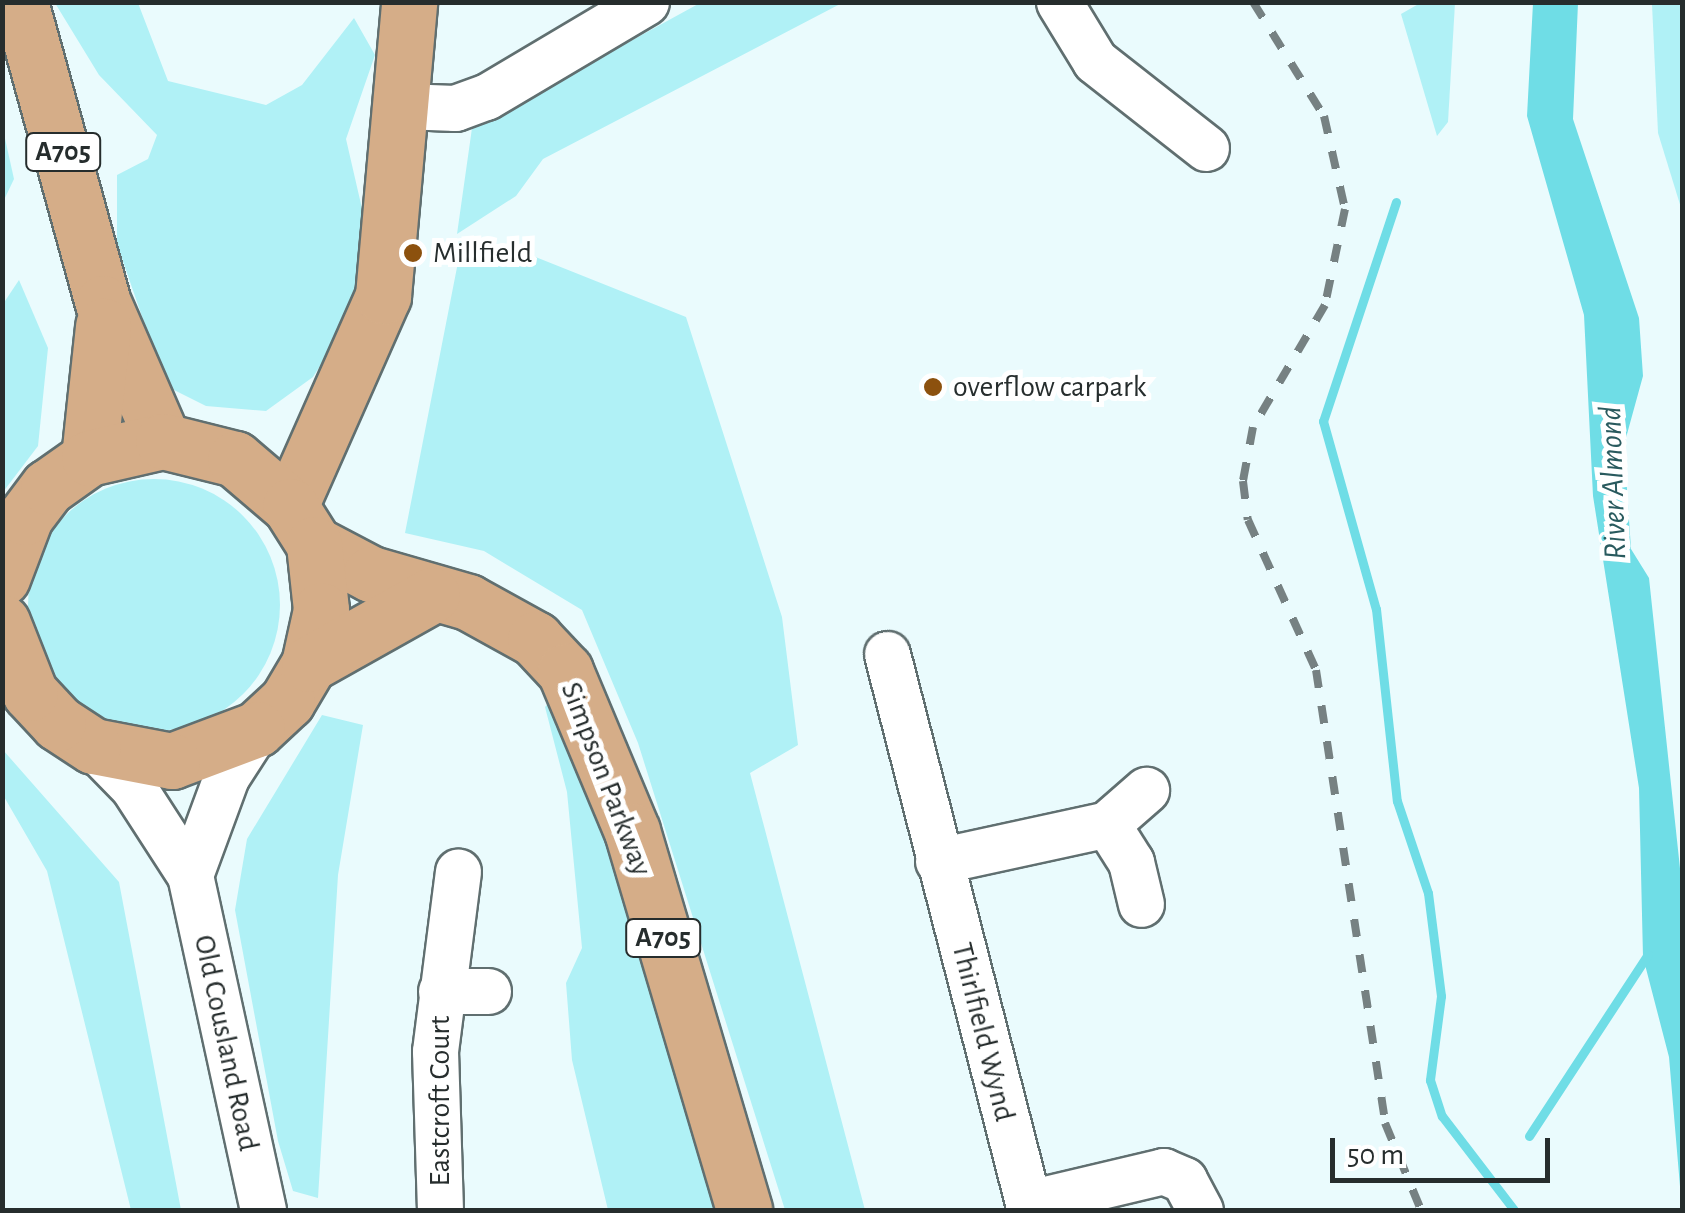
<!DOCTYPE html>
<html>
<head>
<meta charset="utf-8">
<style>
  body { margin:0 }
  #map { position:relative; width:1685px; height:1213px; overflow:hidden; background:#eafbfd; font-family:"Alegreya Sans",sans-serif }
  div>[style] { position:absolute }
  .green>* { inset:0; background:#b0f1f6 }
  .round { border-radius:50% }
  .water>* { inset:0; background:#6fdde6 }
  .stream>* { height:9px; margin:-4.5px; padding:0 4.5px; transform-origin:4.5px; border-radius:4.5px; background:#6fdde6 }
  .roads { filter:drop-shadow(2px 0 #606f70) drop-shadow(-2px 0 #606f70) drop-shadow(0 2px #606f70) drop-shadow(0 -2px #606f70) }
  .minor>* { height:45px; margin:-22.5px; padding:0 22.5px; transform-origin:22.5px; border-radius:22.5px; background:#fff }
  .major>* { height:55px; margin:-27.5px; padding:0 27.5px; transform-origin:27.5px; border-radius:27.5px; background:#d5ad88 }
  .rail>* { height:8px; margin-top:-4px; transform-origin:0; background:repeating-linear-gradient(90deg,#768182 0 18px,transparent 0 36px) }
  .dots>* { width:28px; height:28px; translate:-50% -50%; box-sizing:border-box; border:5px solid #fff; border-radius:50% }
  span { translate:-50% -50%; white-space:nowrap; text-align:center; line-height:1.15; -webkit-text-stroke:10px #fff; paint-order:stroke }
  .shield-label span { padding:2px 8px; background:#fff; border:2px solid; border-radius:8px; -webkit-text-stroke-width:0 }
  .shield-label { font-size:28px; color:#262d2d; font-weight:700 }
  .poi-label { font-size:30px; color:#262d2d }
  .left { translate:0 -50%; text-align:left }
  .street-label { font-size:30px; color:#262d2d }
  .water-label { font-size:32px; color:#295a5e; font-style:italic }
  .frame { position:absolute; inset:0; border:5px solid #262d2d; pointer-events:none }
  .scale { position:absolute; left:1330px; top:1138px; width:220px; height:45px; box-sizing:border-box; border:5px solid #262d2d; border-top:0; padding-left:12px; font-size:30px; line-height:35px; white-space:nowrap; color:#262d2d; -webkit-text-stroke:8px #fff; paint-order:stroke }
</style>
</head>
<body>
<div id="map">
  <div class="green">
    <i style="clip-path:polygon(1422px 2px,1455px 3px,1448px 122px,1437px 136px,1401px 14px)"></i>
    <i style="clip-path:polygon(55px 3px,138px 3px,168px 81px,266px 105px,302px 85px,354px 18px,375px 55px,346px 139px,366px 226px,350px 319px,313px 377px,266px 411px,206px 406px,166px 386px,117px 244px,117px 175px,148px 159px,157px 135px,99px 75px)"></i>
    <i style="clip-path:polygon(700px 3px,842px 3px,543px 159px,516px 196px,457px 234px,472px 128px)"></i>
    <i style="clip-path:polygon(1682px 3px,1682px 211px,1658px 133px,1652px 4px)"></i>
    <i style="clip-path:polygon(2px 125px,14px 179px,3px 202px,2px 202px)"></i>
    <i style="clip-path:polygon(508px 246px,686px 317px,782px 617px,798px 745px,750px 773px,865px 1210px,785px 1210px,638px 743px,582px 610px,484px 551px,405px 533px,460px 252px)"></i>
    <i style="clip-path:polygon(19px 280px,48px 348px,38px 446px,3px 492px,3px 304px)"></i>
    <i class="round" style="left:28px;top:479px;width:252px;height:252px"></i>
    <i style="clip-path:polygon(552px 699px,591px 779px,721px 1210px,608px 1210px,572px 1060px,566px 983px,582px 948px,567px 792px,545px 707px)"></i>
    <i style="clip-path:polygon(322px 715px,363px 725px,338px 875px,318px 1198px,293px 1191px,278px 1141px,235px 910px,247px 839px)"></i>
    <i style="clip-path:polygon(3px 750px,119px 882px,181px 1210px,131px 1210px,47px 871px,3px 795px)"></i>
  </div>
  <div class="water">
    <i style="clip-path:polygon(1533px 3px,1578px 3px,1573px 119px,1639px 318px,1643px 376px,1624px 445px,1631px 549px,1649px 578px,1682px 887px,1682px 1210px,1669px 1057px,1643px 957px,1639px 788px,1593px 496px,1584px 315px,1527px 116px)"></i>
  </div>
  <div class="stream">
    <i style="left:1396px;top:202px;width:231px;rotate:108.4deg"></i>
    <i style="left:1323px;top:421px;width:195px;rotate:74.3deg"></i>
    <i style="left:1376px;top:609px;width:193px;rotate:83.8deg"></i>
    <i style="left:1397px;top:801px;width:97px;rotate:71.4deg"></i>
    <i style="left:1428px;top:893px;width:104px;rotate:82.8deg"></i>
    <i style="left:1441px;top:996px;width:85px;rotate:97.5deg"></i>
    <i style="left:1430px;top:1080px;width:38px;rotate:72deg"></i>
    <i style="left:1442px;top:1116px;width:118px;rotate:52.5deg"></i>
    <i style="left:1529px;top:1136px;width:217px;rotate:-56.8deg"></i>
  </div>
  <div class="roads">
    <div class="minor">
      <i style="left:1059px;top:2px;width:69px;rotate:58.6deg"></i>
      <i style="left:1095px;top:61px;width:141px;rotate:38.1deg"></i>
      <i style="left:403px;top:106px;width:52px;rotate:2.2deg"></i>
      <i style="left:455px;top:108px;width:33px;rotate:-20deg"></i>
      <i style="left:486px;top:97px;width:186px;rotate:-30.7deg"></i>
      <i style="left:887px;top:654px;width:574px;rotate:75.58deg"></i>
      <i style="left:93px;top:746px;width:57px;rotate:45.7deg"></i>
      <i style="left:133px;top:787px;width:105px;rotate:57.1deg"></i>
      <i style="left:190px;top:875px;width:343px;rotate:77.7deg"></i>
      <i style="left:1107px;top:824px;width:45px;rotate:57.7deg"></i>
      <i style="left:1131px;top:862px;width:43px;rotate:76.6deg"></i>
      <i style="left:938px;top:861px;width:173px;rotate:-12.3deg"></i>
      <i style="left:1107px;top:824px;width:52px;rotate:-41.1deg"></i>
      <i style="left:190px;top:875px;width:104px;rotate:-69.8deg"></i>
      <i style="left:226px;top:777px;width:57px;rotate:-57.1deg"></i>
      <i style="left:441px;top:991px;width:47px"></i>
      <i style="left:1029px;top:1203px;width:138px;rotate:-13.4deg"></i>
      <i style="left:1163px;top:1171px;width:23px;rotate:23deg"></i>
      <i style="left:1184px;top:1180px;width:34px;rotate:62deg"></i>
      <i style="left:440px;top:1210px;width:159px;rotate:-91.8deg"></i>
      <i style="left:435px;top:1051px;width:181px;rotate:-82.7deg"></i>
    </div>
    <div class="major">
      <i style="left:20px;top:2px;width:312px;rotate:74.6deg"></i>
      <i style="left:103px;top:303px;width:150px;rotate:66.5deg"></i>
      <i style="left:89px;top:458px;width:133px;rotate:-83.9deg"></i>
      <i style="left:290px;top:506px;width:230px;rotate:-66.1deg"></i>
      <i style="left:383px;top:296px;width:295px;rotate:-84.9deg"></i>
      <i style="left:314px;top:544px;width:64px;rotate:27.8deg"></i>
      <i style="left:371px;top:574px;width:101px;rotate:16.1deg"></i>
      <i style="left:468px;top:602px;width:77px;rotate:28.9deg"></i>
      <i style="left:535px;top:639px;width:44px;rotate:46.8deg"></i>
      <i style="left:565px;top:671px;width:173px;rotate:67.3deg"></i>
      <i style="left:632px;top:831px;width:395px;rotate:73.5deg"></i>
      <i style="left:2px;top:578px;width:65px;rotate:-69.3deg"></i>
      <i style="left:25px;top:517px;width:38px;rotate:-53deg"></i>
      <i style="left:48px;top:487px;width:50px;rotate:-35.3deg"></i>
      <i style="left:89px;top:458px;width:76px;rotate:-12.9deg"></i>
      <i style="left:163px;top:441px;width:74px;rotate:14deg"></i>
      <i style="left:235px;top:459px;width:72px;rotate:40.5deg"></i>
      <i style="left:290px;top:506px;width:45px;rotate:57.7deg"></i>
      <i style="left:314px;top:544px;width:66px;rotate:83.9deg"></i>
      <i style="left:321px;top:610px;width:55px;rotate:102.5deg"></i>
      <i style="left:309px;top:664px;width:43px;rotate:120.7deg"></i>
      <i style="left:287px;top:701px;width:41px;rotate:137deg"></i>
      <i style="left:257px;top:729px;width:91px;rotate:159.4deg"></i>
      <i style="left:172px;top:761px;width:80px;rotate:-169.2deg"></i>
      <i style="left:93px;top:746px;width:42px;rotate:-146.7deg"></i>
      <i style="left:58px;top:723px;width:41px;rotate:-133deg"></i>
      <i style="left:30px;top:693px;width:76px;rotate:-111.5deg"></i>
      <i style="left:309px;top:664px;width:141px;rotate:-29.3deg"></i>
    </div>
  </div>
  <div class="rail">
    <i style="left:1253px;top:2px;width:134px;rotate:58.1deg"></i>
    <i style="left:1324px;top:116px;width:95px;rotate:77.3deg"></i>
    <i style="left:1345px;top:209px;width:98px;rotate:101.8deg"></i>
    <i style="left:1325px;top:305px;width:142px;rotate:120.5deg"></i>
    <i style="left:1253px;top:427px;width:55px;rotate:100.5deg"></i>
    <i style="left:1243px;top:481px;width:39px;rotate:83deg"></i>
    <i style="left:1248px;top:520px;width:165px;rotate:65.6deg"></i>
    <i style="left:1316px;top:670px;width:458px;rotate:81.3deg"></i>
    <i style="left:1385px;top:1123px;width:94px;rotate:67.5deg"></i>
  </div>
  <div class="dots">
    <i style="left:413px;top:253px;background:#8c510e"></i>
    <i style="left:933px;top:387px;background:#8c510e"></i>
  </div>
  <div class="shield-label">
    <span style="left:63px;top:152px">A705</span>
    <span style="left:663px;top:938px">A705</span>
  </div>
  <div class="poi-label">
    <span class="left" style="left:433px;top:253px">Millfield</span>
    <span class="left" style="left:953px;top:387px">overflow carpark</span>
  </div>
  <div class="street-label">
    <span style="left:606px;top:779px;rotate:69deg">Simpson Parkway</span>
    <span style="left:983px;top:1032px;rotate:76deg">Thirlfield Wynd</span>
    <span style="left:226px;top:1043px;rotate:78deg">Old Cousland Road</span>
    <span style="left:440px;top:1101px;rotate:-90deg">Eastcroft Court</span>
  </div>
  <div class="water-label">
    <span style="left:1613px;top:483px;rotate:-92deg">River Almond</span>
  </div>
  <div class="frame"></div>
  <div class="scale">50 m</div>
</div>
</body>
</html>
